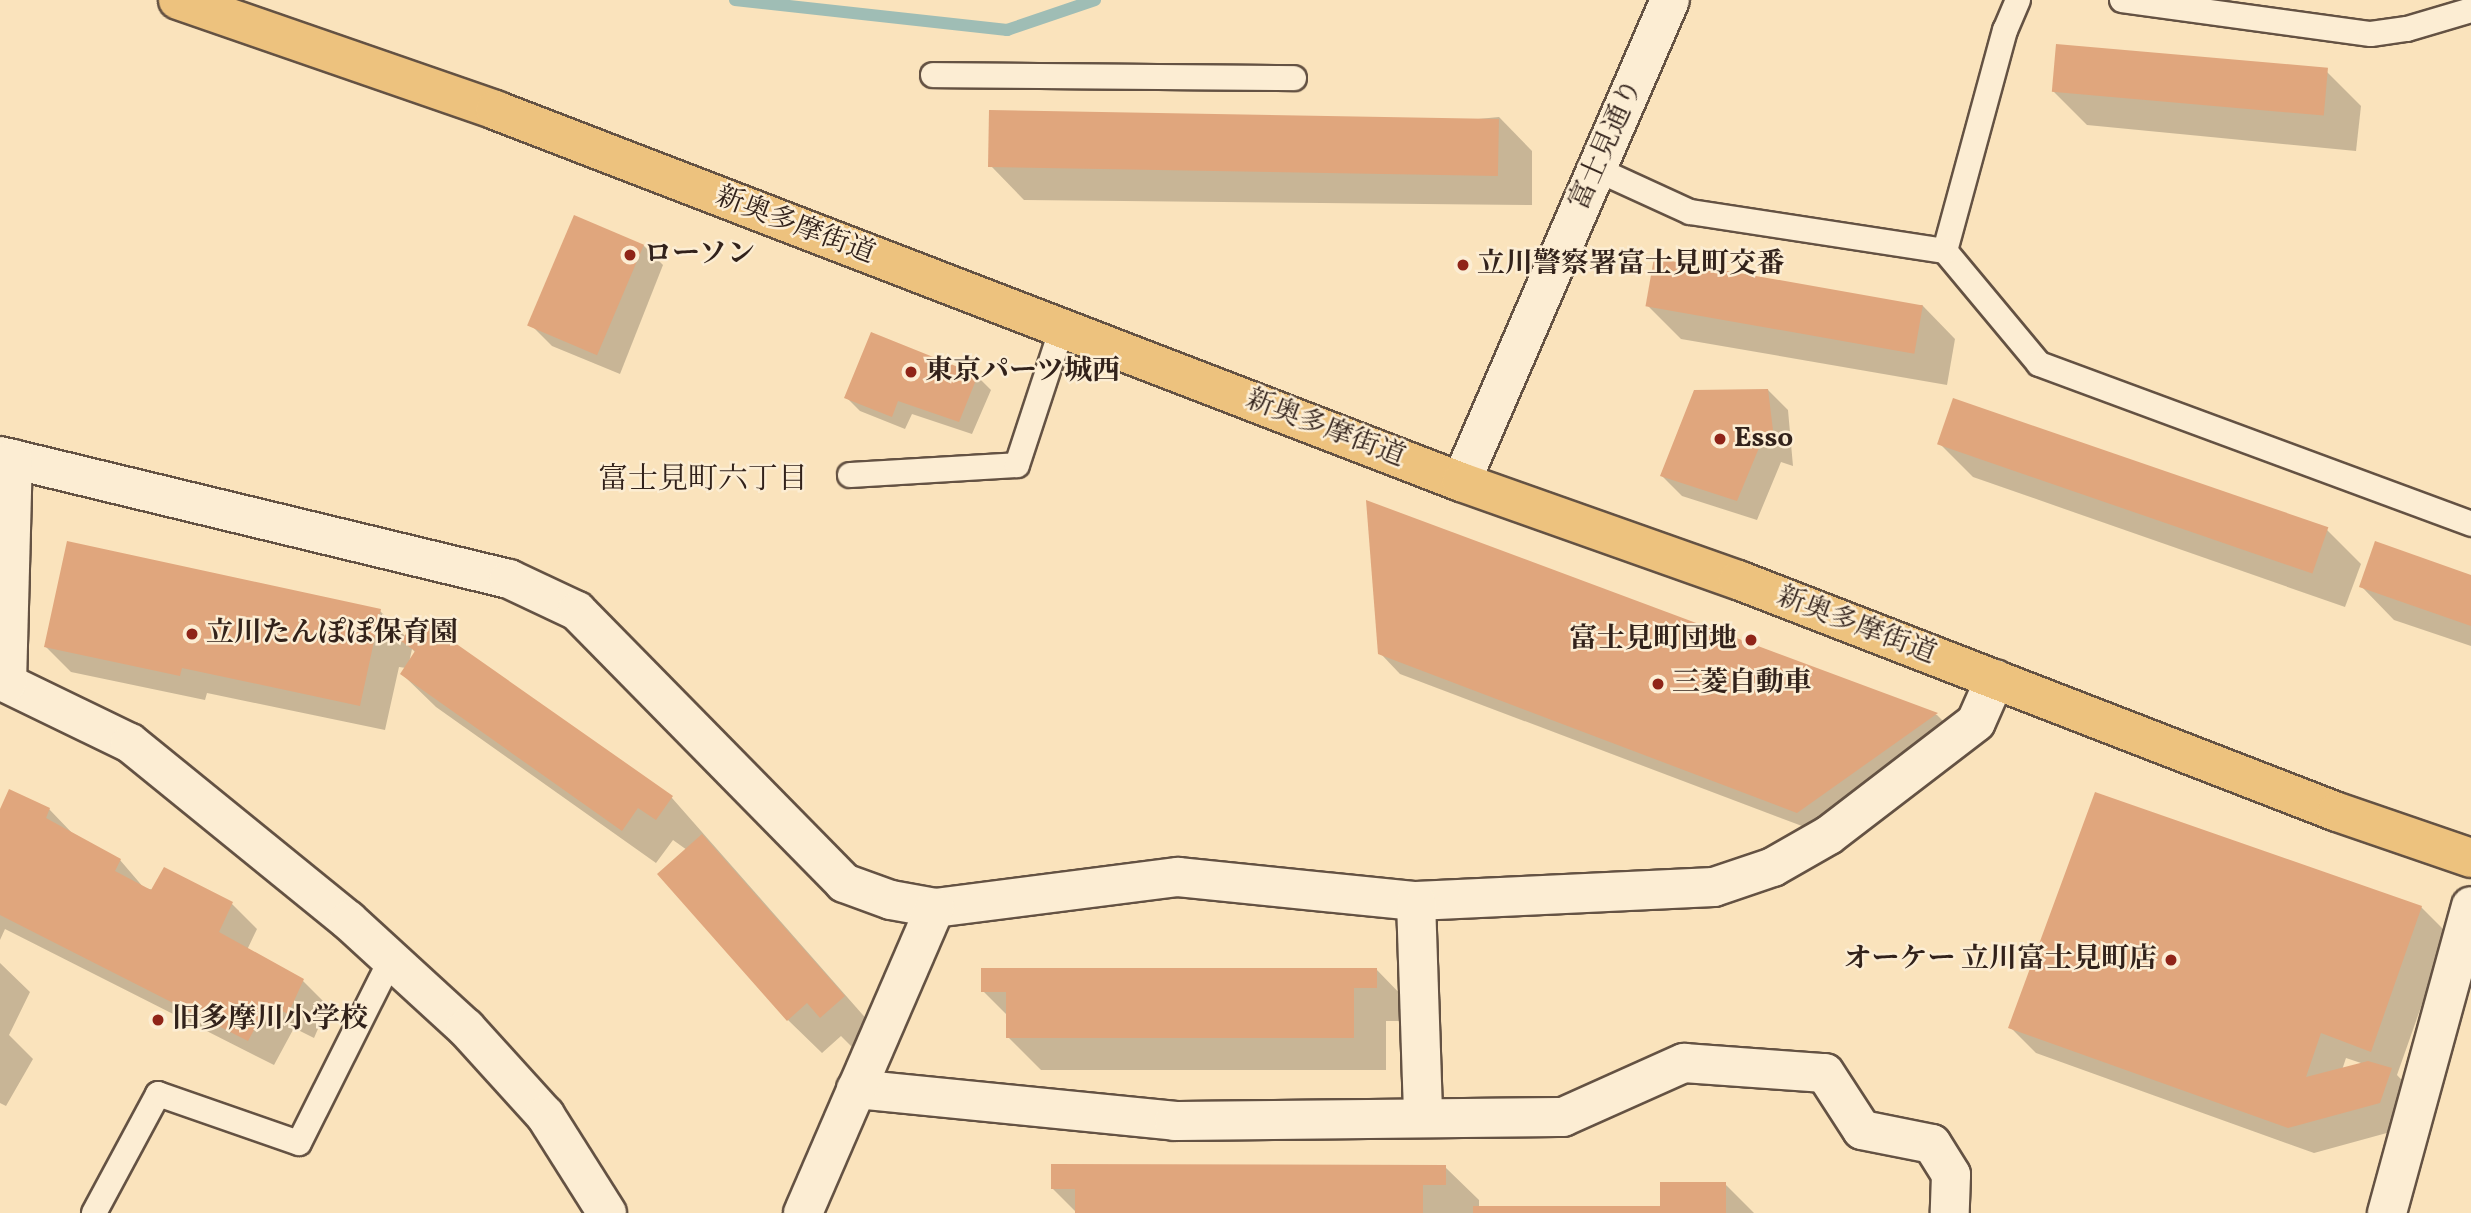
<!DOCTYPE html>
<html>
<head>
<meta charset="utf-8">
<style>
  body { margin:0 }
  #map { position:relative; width:2471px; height:1213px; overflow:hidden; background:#fae3bc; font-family:Vollkorn,"Noto Serif JP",serif }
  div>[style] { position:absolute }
  .shadow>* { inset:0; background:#0003 }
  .stream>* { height:12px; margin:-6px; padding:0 6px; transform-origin:6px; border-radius:6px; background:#9fbdb5 }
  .building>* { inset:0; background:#e0a67d; transform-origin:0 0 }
  .roads { filter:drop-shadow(2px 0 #645243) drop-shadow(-2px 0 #645243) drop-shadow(0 2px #645243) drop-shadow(0 -2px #645243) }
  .lane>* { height:24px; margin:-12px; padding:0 12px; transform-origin:12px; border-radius:12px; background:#fcedd3 }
  .street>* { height:38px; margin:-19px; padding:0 19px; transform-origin:19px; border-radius:19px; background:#fcedd3 }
  .secondary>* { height:38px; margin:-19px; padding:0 19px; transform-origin:19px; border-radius:19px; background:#fcedd3 }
  .primary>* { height:38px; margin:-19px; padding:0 19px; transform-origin:19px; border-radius:19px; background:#edc27e }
  .dots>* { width:19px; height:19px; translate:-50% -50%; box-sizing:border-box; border:4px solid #fcedd3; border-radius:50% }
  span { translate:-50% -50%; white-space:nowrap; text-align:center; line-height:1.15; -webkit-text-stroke:5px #fcedd3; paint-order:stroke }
  .street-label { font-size:28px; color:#32221b }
  .poi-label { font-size:28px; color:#32221b; font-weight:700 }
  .left { translate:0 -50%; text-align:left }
  .right { translate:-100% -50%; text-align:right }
  .neighbourhood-label { font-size:30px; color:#32221b }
</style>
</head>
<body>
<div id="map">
  <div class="shadow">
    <i style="clip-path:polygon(2327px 72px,2361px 106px,2356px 151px,2087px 125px,2053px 91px)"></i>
    <i style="clip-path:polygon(1499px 117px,1532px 151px,1532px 205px,1024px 200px,991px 166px)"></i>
    <i style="clip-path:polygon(643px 245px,663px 265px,620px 374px,552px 346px,532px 326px)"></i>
    <i style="clip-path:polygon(1647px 305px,1922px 305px,1955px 339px,1947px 385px,1681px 339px)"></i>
    <i style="clip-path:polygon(977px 376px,991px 390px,972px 434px,912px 414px,905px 429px,860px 411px,846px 397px)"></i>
    <i style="clip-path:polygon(1768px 390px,1788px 410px,1793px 466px,1781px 462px,1757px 520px,1682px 496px,1662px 476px)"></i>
    <i style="clip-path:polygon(1939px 443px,2327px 530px,2361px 564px,2345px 607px,1973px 477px)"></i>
    <i style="clip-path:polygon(1368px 503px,1937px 715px,1956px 734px,1818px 832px,1400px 674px,1380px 653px)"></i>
    <i style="clip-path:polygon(2471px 577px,2471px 646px,2394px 620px,2361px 586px)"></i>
    <i style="clip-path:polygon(evenodd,380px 611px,406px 637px,672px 798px,877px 1031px,855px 1050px,841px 1036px,822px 1053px,788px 1020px,687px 850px,673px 840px,656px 863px,436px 707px,402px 674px,406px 668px,399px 667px,385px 730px,207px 693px,205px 700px,71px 672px,46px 647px,380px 611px,412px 649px,416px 653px,409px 663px,412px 649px)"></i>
    <i style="clip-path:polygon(49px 809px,74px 835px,120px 860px,144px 888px,232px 904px,257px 929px,247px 950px,303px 981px,328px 1006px,314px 1038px,294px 1028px,274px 1065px,5px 929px,0 940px,0 813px)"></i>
    <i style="clip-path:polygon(evenodd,2421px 907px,2447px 933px,2397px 1075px,2416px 1095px,2405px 1128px,2314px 1153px,2036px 1053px,2010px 1027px,2421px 907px,2346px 1058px,2364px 1064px,2342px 1070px,2346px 1058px)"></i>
    <i style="clip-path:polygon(0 963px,30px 992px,9px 1035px,33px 1059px,6px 1106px,0 1103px)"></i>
    <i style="clip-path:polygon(1376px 969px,1409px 1003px,1409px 1021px,1386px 1021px,1386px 1070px,1041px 1070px,1008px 1037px,1008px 1016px,983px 991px)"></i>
    <i style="clip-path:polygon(1445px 1167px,1479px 1200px,1479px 1208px,1661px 1208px,1725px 1184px,1754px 1213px,1077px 1213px,1052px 1188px)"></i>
  </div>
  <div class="stream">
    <i style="left:735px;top:0;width:274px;rotate:6.3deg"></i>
    <i style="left:1007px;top:30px;width:93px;rotate:-18.8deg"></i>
  </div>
  <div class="building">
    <i style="left:2056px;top:44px;width:273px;height:48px;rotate:5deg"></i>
    <i style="left:989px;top:110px;width:510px;height:57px;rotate:1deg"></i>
    <i style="left:574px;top:215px;width:76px;height:120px;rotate:23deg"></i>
    <i style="left:1654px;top:258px;width:273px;height:49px;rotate:10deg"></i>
    <i style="clip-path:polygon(871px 332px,978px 375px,959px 422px,898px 401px,892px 417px,844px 398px)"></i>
    <i style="clip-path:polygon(1768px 389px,1775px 447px,1761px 443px,1737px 501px,1660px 476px,1694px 390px)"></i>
    <i style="left:1953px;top:398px;width:397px;height:49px;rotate:19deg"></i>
    <i style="clip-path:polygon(1366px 500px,1938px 713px,1797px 813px,1378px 654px)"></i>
    <i style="clip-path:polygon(67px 541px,381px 609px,360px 706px,182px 668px,180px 676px,44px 647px)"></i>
    <i style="clip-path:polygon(2375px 541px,2471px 575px,2471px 626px,2359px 587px)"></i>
    <i style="clip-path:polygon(418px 617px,673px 796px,656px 820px,638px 808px,622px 831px,400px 674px,415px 651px,401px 641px)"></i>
    <i style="clip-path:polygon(9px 789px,50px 808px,46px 818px,121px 859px,115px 871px,151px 890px,164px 867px,233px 902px,219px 932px,304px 979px,288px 1014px,268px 1004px,248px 1041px,0 915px,0 809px)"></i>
    <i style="clip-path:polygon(2095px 792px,2422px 906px,2371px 1052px,2321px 1033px,2306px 1077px,2368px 1061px,2392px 1068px,2380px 1103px,2288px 1128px,2008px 1028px)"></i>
    <i style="clip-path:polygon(702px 834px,845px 996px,820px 1018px,807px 1003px,787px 1021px,657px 874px)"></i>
    <i style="clip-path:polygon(981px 968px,1377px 968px,1377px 988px,1354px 988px,1354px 1038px,1006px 1038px,1006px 992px,981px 992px)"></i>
    <i style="clip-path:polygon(1051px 1164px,1446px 1165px,1446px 1185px,1423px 1185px,1423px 1213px,1075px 1213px,1075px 1189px,1051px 1189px)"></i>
    <i style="clip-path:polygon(1660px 1182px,1726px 1182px,1726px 1213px,1473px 1213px,1473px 1206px,1660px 1206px)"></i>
  </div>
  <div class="roads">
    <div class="lane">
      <i style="left:2018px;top:0;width:33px;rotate:113deg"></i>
      <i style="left:2005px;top:30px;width:229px;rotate:105.2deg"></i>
      <i style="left:1945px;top:251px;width:147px;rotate:50.2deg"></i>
      <i style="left:2039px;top:364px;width:461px;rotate:20.3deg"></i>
      <i style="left:2122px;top:0;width:251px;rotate:7.8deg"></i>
      <i style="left:2371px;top:34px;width:36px;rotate:-8deg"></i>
      <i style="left:2407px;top:29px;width:67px;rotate:-16.5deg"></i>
      <i style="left:933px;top:75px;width:361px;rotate:0.5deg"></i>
      <i style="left:1596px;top:169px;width:103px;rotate:24.6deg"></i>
      <i style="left:1690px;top:212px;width:258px;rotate:8.7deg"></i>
      <i style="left:850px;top:475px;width:167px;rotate:-3.4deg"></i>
      <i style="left:1017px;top:465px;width:144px;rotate:-71.8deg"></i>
      <i style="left:94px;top:1213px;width:135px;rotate:-61.7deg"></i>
      <i style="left:158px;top:1094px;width:149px;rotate:19.2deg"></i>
      <i style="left:299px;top:1143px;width:206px;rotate:-63.4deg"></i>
    </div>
    <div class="street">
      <i style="left:0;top:456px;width:524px;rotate:13.59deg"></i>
      <i style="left:509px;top:579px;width:75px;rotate:25.2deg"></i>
      <i style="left:577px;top:611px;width:381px;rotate:45.5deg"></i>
      <i style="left:844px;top:883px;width:50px;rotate:19.9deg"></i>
      <i style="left:891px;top:900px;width:45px;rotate:10.3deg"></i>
      <i style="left:935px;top:908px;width:245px;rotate:-7.3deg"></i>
      <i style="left:1178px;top:877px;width:239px;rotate:5.8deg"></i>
      <i style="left:1416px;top:901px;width:298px;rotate:-2.7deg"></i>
      <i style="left:1714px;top:887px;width:62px;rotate:-18.7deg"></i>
      <i style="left:1773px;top:867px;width:64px;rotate:-29.7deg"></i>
      <i style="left:1829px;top:835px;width:185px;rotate:-37.5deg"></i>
      <i style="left:1976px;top:722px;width:47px;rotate:-66.2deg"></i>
      <i style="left:0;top:680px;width:144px;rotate:25.9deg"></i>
      <i style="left:130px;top:743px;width:281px;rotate:39.1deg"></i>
      <i style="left:348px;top:920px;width:160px;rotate:42.5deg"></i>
      <i style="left:466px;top:1028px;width:118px;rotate:47.8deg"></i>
      <i style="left:545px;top:1115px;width:116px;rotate:57.7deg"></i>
      <i style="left:7px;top:683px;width:224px;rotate:-88.5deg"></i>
      <i style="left:1416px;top:901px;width:215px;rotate:88.1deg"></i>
      <i style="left:856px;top:1089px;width:320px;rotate:5.7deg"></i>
      <i style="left:1174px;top:1121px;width:389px;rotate:-0.6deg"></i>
      <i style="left:1563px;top:1117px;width:133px;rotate:-24.1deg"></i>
      <i style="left:1684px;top:1063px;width:141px;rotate:4.1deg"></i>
      <i style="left:1825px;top:1073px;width:68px;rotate:57deg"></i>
      <i style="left:1862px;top:1130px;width:71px;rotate:11.3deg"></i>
      <i style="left:1932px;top:1144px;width:36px;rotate:58deg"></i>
      <i style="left:1951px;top:1175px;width:38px;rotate:92deg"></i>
      <i style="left:803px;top:1213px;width:332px;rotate:-66.6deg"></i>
      <i style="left:2387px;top:1213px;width:318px;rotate:-74.7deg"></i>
    </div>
    <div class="secondary">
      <i style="left:1461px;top:482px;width:525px;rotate:-66.56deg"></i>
    </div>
    <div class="primary">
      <i style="left:178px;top:0;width:336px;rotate:19.1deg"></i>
      <i style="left:495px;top:110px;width:1035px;rotate:21.06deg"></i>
      <i style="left:1461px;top:482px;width:294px;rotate:19.5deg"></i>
      <i style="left:1738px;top:580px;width:642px;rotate:21.17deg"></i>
      <i style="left:2337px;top:812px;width:142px;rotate:18.9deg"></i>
    </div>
  </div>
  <div class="dots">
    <i style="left:630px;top:255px;background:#8f2418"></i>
    <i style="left:1463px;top:265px;background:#8f2418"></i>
    <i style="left:911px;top:372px;background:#8f2418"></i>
    <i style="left:1720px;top:439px;background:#8f2418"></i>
    <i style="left:192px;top:634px;background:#8f2418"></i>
    <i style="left:1751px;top:640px;background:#8f2418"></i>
    <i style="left:1658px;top:684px;background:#8f2418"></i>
    <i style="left:2171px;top:960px;background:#8f2418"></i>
    <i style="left:158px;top:1020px;background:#8f2418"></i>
  </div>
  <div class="street-label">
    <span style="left:1607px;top:145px;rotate:-66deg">富士見通り</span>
    <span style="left:795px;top:226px;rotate:21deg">新奥多摩街道</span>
    <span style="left:1325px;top:429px;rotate:21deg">新奥多摩街道</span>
    <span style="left:1856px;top:626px;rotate:21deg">新奥多摩街道</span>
  </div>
  <div class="poi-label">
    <span class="left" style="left:644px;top:255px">ローソン</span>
    <span class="left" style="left:1477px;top:265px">立川警察署富士見町交番</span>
    <span class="left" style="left:925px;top:372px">東京パーツ城西</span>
    <span class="left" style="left:1734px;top:439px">Esso</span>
    <span class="left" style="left:206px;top:634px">立川たんぽぽ保育園</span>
    <span class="right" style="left:1737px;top:640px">富士見町団地</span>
    <span class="left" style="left:1672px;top:684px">三菱自動車</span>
    <span class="right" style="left:2157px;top:960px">オーケー 立川富士見町店</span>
    <span class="left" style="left:172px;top:1020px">旧多摩川小学校</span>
  </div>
  <div class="neighbourhood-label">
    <span style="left:703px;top:480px">富士見町六丁目</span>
  </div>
</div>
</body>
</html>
